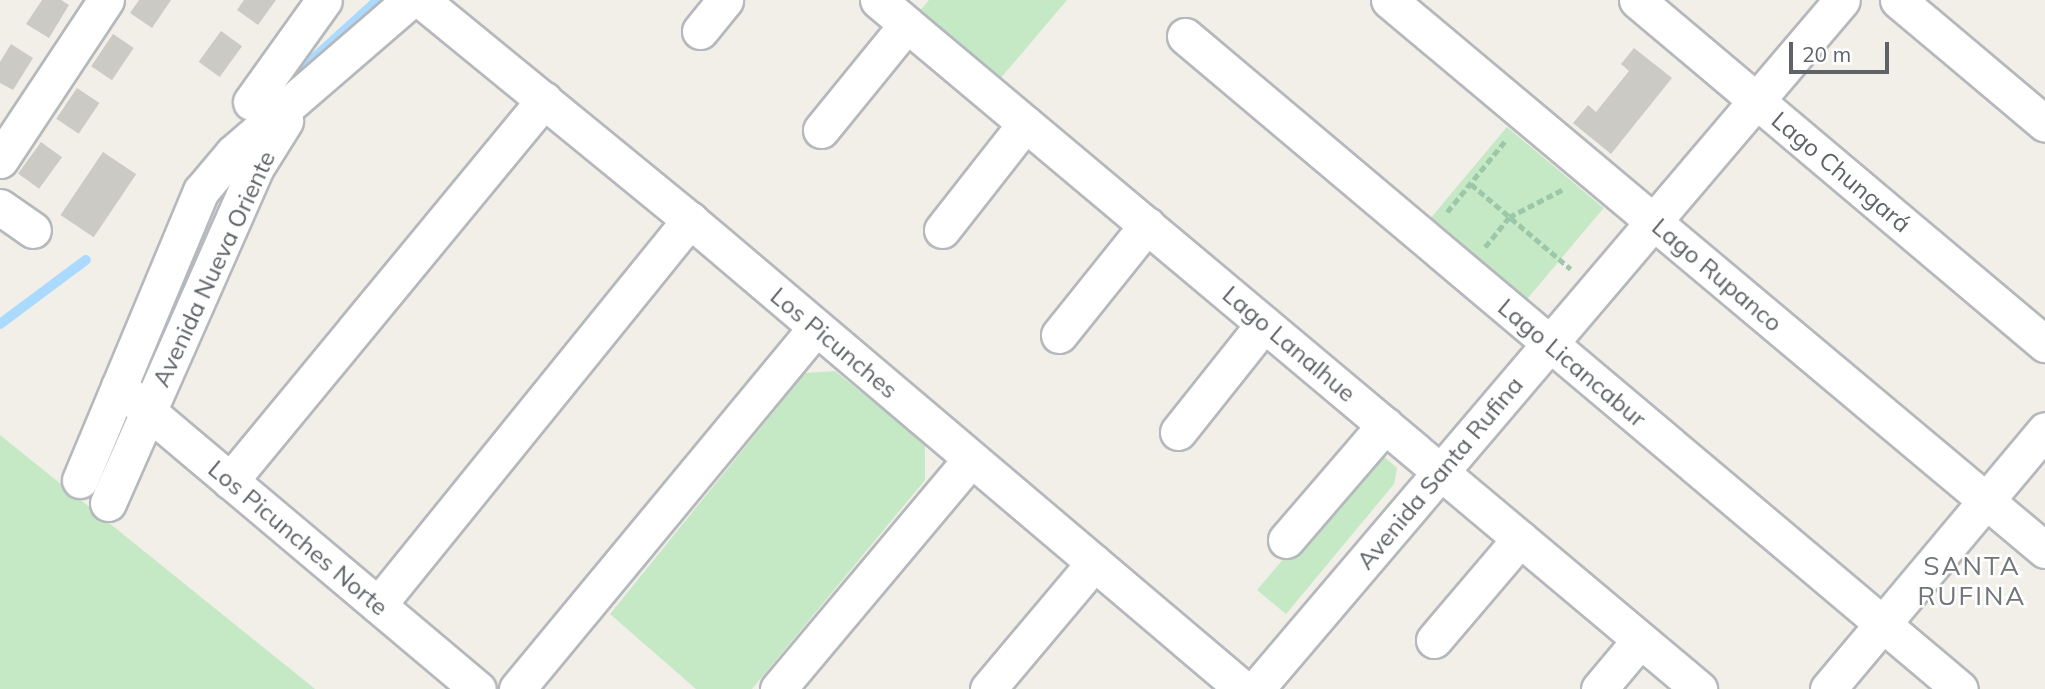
<!DOCTYPE html>
<html>
<head>
<meta charset="utf-8">
<style>
  body { margin:0 }
  #map { position:relative; width:2045px; height:689px; overflow:hidden; background:#f1efe8; font-family:Mulish,sans-serif }
  div>[style] { position:absolute }
  .green>* { inset:0; background:#c5e8c5; transform-origin:0 0 }
  .stream>* { height:10px; margin:-5px; padding:0 5px; transform-origin:5px; border-radius:5px; background:#aadaff }
  .building>* { inset:0; background:#cccac5; transform-origin:0 0 }
  .path>* { height:4.5px; margin-top:-2.25px; transform-origin:0; background:repeating-linear-gradient(90deg,#9cc7a9 0 7px,transparent 0 10.5px) }
  .roads { filter:drop-shadow(2px 0 #b5b8bc) drop-shadow(-2px 0 #b5b8bc) drop-shadow(0 2px #b5b8bc) drop-shadow(0 -2px #b5b8bc) }
  .minor>* { height:35px; margin:-17.5px; padding:0 17.5px; transform-origin:17.5px; border-radius:17.5px; background:#fff }
  span { translate:-50% -50%; white-space:nowrap; text-align:center; line-height:1.15; -webkit-text-stroke:5px #fff; paint-order:stroke }
  .street-label { font-size:24px; color:#5f6368 }
  .neighbourhood-label { font-size:26px; color:#70757a; letter-spacing:2px }
  .scale { position:absolute; left:1789px; top:42px; width:100px; height:32px; box-sizing:border-box; border:4px solid #5f6368; border-top:0; padding-left:9px; font-size:21px; line-height:24px; white-space:nowrap; color:#5f6368; -webkit-text-stroke:5px #fff; paint-order:stroke }
</style>
</head>
<body>
<div id="map">
  <div class="green">
    <i style="clip-path:polygon(929px 0,1067px 0,1000px 79px,920px 11px)"></i>
    <i style="left:1507px;top:127px;width:126px;height:135px;rotate:40deg"></i>
    <i style="clip-path:polygon(835px 371px,925px 444px,925px 480px,752px 689px,696px 689px,610px 614px,805px 373px)"></i>
    <i style="clip-path:polygon(0 435px,315px 689px,0 689px)"></i>
    <i style="clip-path:polygon(1376px 450px,1397px 468px,1394px 484px,1286px 614px,1257px 590px)"></i>
  </div>
  <div class="stream">
    <i style="left:279px;top:90px;width:134px;rotate:-42.3deg"></i>
    <i style="left:0;top:324px;width:107px;rotate:-36.7deg"></i>
  </div>
  <div class="building">
    <i style="clip-path:polygon(42px 0,61px 0,69px 5px,49px 38px,26px 24px)"></i>
    <i style="clip-path:polygon(139px 0,171px 0,152px 28px,130px 13px)"></i>
    <i style="clip-path:polygon(244px 0,276px 0,258px 25px,237px 10px)"></i>
    <i style="left:221px;top:31px;width:26px;height:38px;rotate:36deg"></i>
    <i style="left:113px;top:34px;width:25px;height:39px;rotate:34deg"></i>
    <i style="clip-path:polygon(11px 44px,33px 58px,13px 90px,0 83px,0 62px)"></i>
    <i style="clip-path:polygon(1634px 48px,1672px 78px,1611px 154px,1573px 123px,1588px 105px,1596px 112px,1629px 71px,1621px 64px)"></i>
    <i style="left:77px;top:88px;width:27px;height:37px;rotate:34deg"></i>
    <i style="left:41px;top:142px;width:26px;height:39px;rotate:36deg"></i>
    <i style="left:103px;top:152px;width:40px;height:76px;rotate:34deg"></i>
  </div>
  <div class="path">
    <i style="left:1471px;top:184px;width:131px;rotate:40.4deg"></i>
    <i style="left:1447px;top:212px;width:93px;rotate:-50.7deg"></i>
    <i style="left:1485px;top:247px;width:38px;rotate:-51deg"></i>
    <i style="left:1509px;top:217px;width:62px;rotate:-27deg"></i>
  </div>
  <div class="roads">
    <div class="minor">
      <i style="left:421px;top:0;width:348px;rotate:39.3deg"></i>
      <i style="left:690px;top:220px;width:725px;rotate:40.3deg"></i>
      <i style="left:878px;top:0;width:1072px;rotate:40deg"></i>
      <i style="left:1389px;top:0;width:856px;rotate:39.98deg"></i>
      <i style="left:1637px;top:0;width:534px;rotate:40.14deg"></i>
      <i style="left:1898px;top:0;width:192px;rotate:40.1deg"></i>
      <i style="left:700px;top:31px;width:40px;rotate:-51deg"></i>
      <i style="left:1185px;top:36px;width:1013px;rotate:40.12deg"></i>
      <i style="left:251px;top:102px;width:125px;rotate:-54.4deg"></i>
      <i style="left:821px;top:130px;width:136px;rotate:-50.9deg"></i>
      <i style="left:0;top:160px;width:192px;rotate:-56.5deg"></i>
      <i style="left:0;top:207px;width:40px;rotate:34.9deg"></i>
      <i style="left:942px;top:230px;width:135px;rotate:-51.9deg"></i>
      <i style="left:1059px;top:335px;width:141px;rotate:-51.3deg"></i>
      <i style="left:119px;top:387px;width:469px;rotate:40.1deg"></i>
      <i style="left:1178px;top:432px;width:138px;rotate:-51.5deg"></i>
      <i style="left:80px;top:480px;width:313px;rotate:-67.3deg"></i>
      <i style="left:201px;top:191px;width:50px;rotate:-49.9deg"></i>
      <i style="left:233px;top:153px;width:234px;rotate:-40.8deg"></i>
      <i style="left:230px;top:481px;width:494px;rotate:-50.5deg"></i>
      <i style="left:108px;top:503px;width:365px;rotate:-66.2deg"></i>
      <i style="left:255px;top:169px;width:57px;rotate:-58deg"></i>
      <i style="left:1286px;top:540px;width:152px;rotate:-49.3deg"></i>
      <i style="left:378px;top:605px;width:496px;rotate:-51deg"></i>
      <i style="left:1434px;top:640px;width:133px;rotate:-49.6deg"></i>
      <i style="left:517px;top:689px;width:469px;rotate:-50.4deg"></i>
      <i style="left:778px;top:689px;width:300px;rotate:-50deg"></i>
      <i style="left:988px;top:689px;width:165px;rotate:-49.9deg"></i>
      <i style="left:1256px;top:689px;width:904px;rotate:-49.62deg"></i>
      <i style="left:1599px;top:689px;width:64px;rotate:-50.1deg"></i>
      <i style="left:1828px;top:689px;width:338px;rotate:-50deg"></i>
    </div>
  </div>
  <div class="street-label">
    <span style="left:1841px;top:172px;rotate:40deg">Lago Chungará</span>
    <span style="left:214px;top:269px;rotate:-65deg">Avenida Nueva Oriente</span>
    <span style="left:1717px;top:275px;rotate:40deg">Lago Rupanco</span>
    <span style="left:834px;top:343px;rotate:40deg">Los Picunches</span>
    <span style="left:1289px;top:344px;rotate:40deg">Lago Lanalhue</span>
    <span style="left:1572px;top:363px;rotate:40deg">Lago Licancabur</span>
    <span style="left:1440px;top:473px;rotate:-50deg">Avenida Santa Rufina</span>
    <span style="left:298px;top:538px;rotate:40deg">Los Picunches Norte</span>
  </div>
  <div class="neighbourhood-label">
    <span style="left:1972px;top:581px">SANTA<br>RUFINA</span>
  </div>
  <div class="scale">20 m</div>
</div>
</body>
</html>
